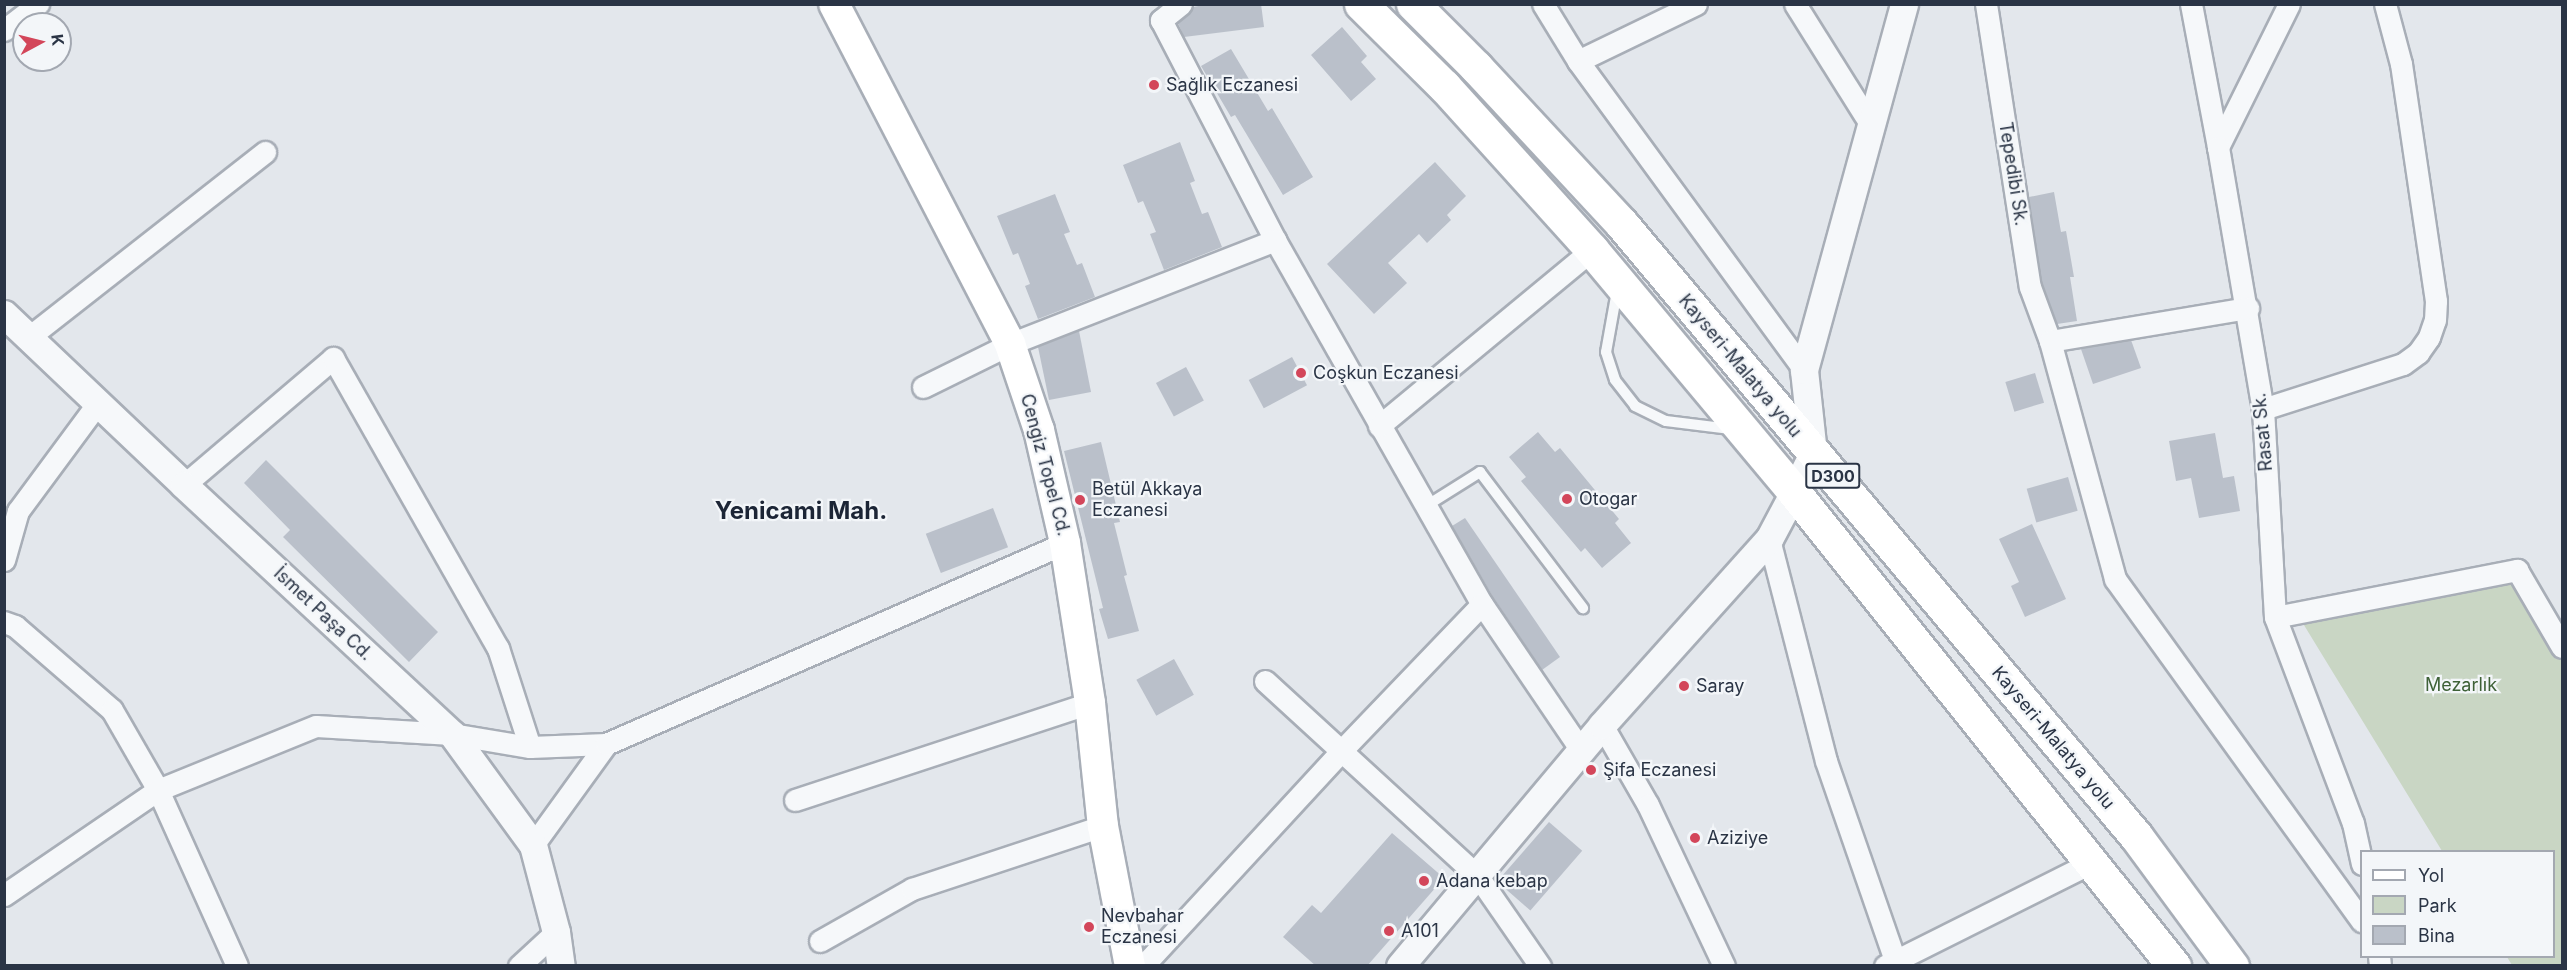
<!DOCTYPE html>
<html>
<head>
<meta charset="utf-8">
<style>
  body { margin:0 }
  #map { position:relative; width:2567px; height:970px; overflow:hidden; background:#e3e7ec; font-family:Inter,sans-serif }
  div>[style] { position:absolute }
  .green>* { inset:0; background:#c9d6c4 }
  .building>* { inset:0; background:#bac0ca; transform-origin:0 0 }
  .roads { filter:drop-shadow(2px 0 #a8aeb7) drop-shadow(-2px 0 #a8aeb7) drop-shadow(0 2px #a8aeb7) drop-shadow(0 -2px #a8aeb7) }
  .service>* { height:10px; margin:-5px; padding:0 5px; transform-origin:5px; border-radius:5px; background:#f6f8fa }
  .minor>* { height:21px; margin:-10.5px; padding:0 10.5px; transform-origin:10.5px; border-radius:10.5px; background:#f6f8fa }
  .tertiary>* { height:27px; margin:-13.5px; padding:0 13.5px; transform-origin:13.5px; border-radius:13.5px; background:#f6f8fa }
  .secondary>* { height:30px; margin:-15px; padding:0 15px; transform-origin:15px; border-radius:15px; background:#fff }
  .trunk>* { height:33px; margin:-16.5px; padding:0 16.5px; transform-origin:16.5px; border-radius:16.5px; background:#fff }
  .dots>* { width:16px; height:16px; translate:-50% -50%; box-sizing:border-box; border:3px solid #f3f6f9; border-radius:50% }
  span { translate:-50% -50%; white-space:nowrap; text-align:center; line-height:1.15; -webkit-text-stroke:4.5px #f3f6f9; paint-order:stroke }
  .shield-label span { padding:2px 4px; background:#f3f6f9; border:2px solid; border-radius:4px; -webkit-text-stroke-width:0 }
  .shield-label { font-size:16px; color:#2a3445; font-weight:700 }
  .poi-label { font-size:18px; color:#2a3445 }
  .left { translate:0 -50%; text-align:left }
  .street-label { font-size:18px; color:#2a3445 }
  .park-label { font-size:18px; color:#3e6137 }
  .district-label { font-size:24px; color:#1c2536; font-weight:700 }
  .frame { position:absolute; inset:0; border:6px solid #2a3445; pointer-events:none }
  .legend { position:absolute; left:2360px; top:850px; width:195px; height:108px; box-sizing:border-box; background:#f3f6f9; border:2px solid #a3a8b1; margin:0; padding:8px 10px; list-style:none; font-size:18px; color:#2a3445 }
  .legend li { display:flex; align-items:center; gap:12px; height:30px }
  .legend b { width:30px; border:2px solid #a3a8b1 }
  .north { position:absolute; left:12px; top:12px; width:60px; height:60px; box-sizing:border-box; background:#f3f6f9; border:2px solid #a3a8b1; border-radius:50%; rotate:83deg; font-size:16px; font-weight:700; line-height:24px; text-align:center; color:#2a3445 }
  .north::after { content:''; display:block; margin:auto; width:21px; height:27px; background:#d3465a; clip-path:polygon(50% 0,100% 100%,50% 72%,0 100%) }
</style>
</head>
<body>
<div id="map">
  <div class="green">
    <i style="clip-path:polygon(2517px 570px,2562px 647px,2562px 965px,2512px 965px,2507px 957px,2554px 956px,2554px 852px,2442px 851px,2296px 612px)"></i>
  </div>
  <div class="building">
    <i style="clip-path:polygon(1209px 4px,1261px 4px,1264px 27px,1184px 37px,1178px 23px,1193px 7px)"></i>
    <i style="clip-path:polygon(1342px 27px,1367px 56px,1361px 62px,1376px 79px,1351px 101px,1311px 55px)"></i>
    <i style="clip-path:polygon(1231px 49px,1268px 111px,1272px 108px,1313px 177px,1283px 195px,1235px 115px,1231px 117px,1201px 66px)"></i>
    <i style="clip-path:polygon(1180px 142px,1195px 181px,1190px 183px,1202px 214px,1208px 212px,1222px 247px,1164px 270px,1150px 234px,1156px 232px,1143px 201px,1138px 203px,1123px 165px)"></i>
    <i style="clip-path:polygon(1435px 162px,1466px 196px,1447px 215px,1451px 220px,1427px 243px,1419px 234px,1388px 263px,1407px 283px,1374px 314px,1327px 264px)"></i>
    <i style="clip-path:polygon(2054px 192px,2061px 232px,2066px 231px,2074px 277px,2070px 277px,2077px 321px,2057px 324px,2042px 284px,2029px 197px)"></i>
    <i style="clip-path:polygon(1055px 194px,1070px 232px,1064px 234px,1077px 265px,1082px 263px,1095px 297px,1038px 319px,1025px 286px,1030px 284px,1018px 253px,1013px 255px,997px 216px)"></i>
    <i style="clip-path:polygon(1079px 331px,1091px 392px,1049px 400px,1038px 347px)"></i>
    <i style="clip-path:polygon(2131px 340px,2141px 368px,2093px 384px,2081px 349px)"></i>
    <i style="left:1292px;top:357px;width:32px;height:49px;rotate:62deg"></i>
    <i style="left:1186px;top:367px;width:38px;height:34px;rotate:62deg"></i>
    <i style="left:2035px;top:373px;width:31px;height:31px;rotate:73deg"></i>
    <i style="clip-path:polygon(1538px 432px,1555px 452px,1560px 448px,1619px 519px,1615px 523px,1631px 543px,1602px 568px,1585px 548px,1581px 552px,1521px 481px,1526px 477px,1509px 457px)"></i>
    <i style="clip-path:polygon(2215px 433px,2223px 478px,2234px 476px,2240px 511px,2199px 518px,2191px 478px,2176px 481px,2169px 441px)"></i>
    <i style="clip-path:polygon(1101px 442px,1120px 522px,1114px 523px,1127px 575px,1124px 576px,1139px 631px,1108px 639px,1099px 609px,1103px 608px,1064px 451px)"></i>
    <i style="clip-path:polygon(266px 460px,438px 632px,409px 662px,283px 537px,290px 530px,244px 483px)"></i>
    <i style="left:2068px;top:477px;width:35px;height:43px;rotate:74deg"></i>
    <i style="left:993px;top:508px;width:42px;height:72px;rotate:69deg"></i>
    <i style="clip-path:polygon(1465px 518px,1560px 657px,1542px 670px,1493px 597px,1452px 526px)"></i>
    <i style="clip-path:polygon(2032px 524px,2066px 599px,2025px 617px,2011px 586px,2019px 582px,1999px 539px)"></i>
    <i style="left:1174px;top:659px;width:41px;height:43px;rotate:61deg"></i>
    <i style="left:1549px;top:822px;width:44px;height:79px;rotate:41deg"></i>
    <i style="clip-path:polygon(1392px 833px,1444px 878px,1367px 966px,1316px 966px,1283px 937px,1312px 905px,1321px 913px)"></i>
  </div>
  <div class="roads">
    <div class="service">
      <i style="left:1617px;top:291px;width:62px;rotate:100.2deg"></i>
      <i style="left:1606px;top:352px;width:29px;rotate:72deg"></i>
      <i style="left:1615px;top:380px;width:33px;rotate:52deg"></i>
      <i style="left:1635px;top:406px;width:34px;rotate:26deg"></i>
      <i style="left:1666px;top:421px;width:65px;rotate:7deg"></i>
      <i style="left:1426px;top:506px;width:64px;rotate:-32.2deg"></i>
      <i style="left:1480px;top:472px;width:171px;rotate:52.9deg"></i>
    </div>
    <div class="minor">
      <i style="left:1181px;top:4px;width:26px;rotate:141deg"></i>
      <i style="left:1161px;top:20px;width:248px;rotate:62.6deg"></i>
      <i style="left:1275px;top:240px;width:419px;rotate:60.4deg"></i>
      <i style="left:1482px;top:604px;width:176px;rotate:55.9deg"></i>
      <i style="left:1543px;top:4px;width:67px;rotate:58.4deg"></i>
      <i style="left:1578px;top:61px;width:383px;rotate:53.8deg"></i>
      <i style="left:1795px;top:4px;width:139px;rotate:57.9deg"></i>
      <i style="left:1986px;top:4px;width:286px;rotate:81.2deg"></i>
      <i style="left:2030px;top:287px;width:58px;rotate:69.7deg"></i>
      <i style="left:2050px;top:341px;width:247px;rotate:74.7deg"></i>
      <i style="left:2115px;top:579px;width:422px;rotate:54.2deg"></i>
      <i style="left:2191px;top:4px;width:146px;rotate:79.3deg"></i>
      <i style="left:2289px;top:4px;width:160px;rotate:116.4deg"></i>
      <i style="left:2218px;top:147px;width:266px;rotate:80.3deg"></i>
      <i style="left:2263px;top:409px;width:208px;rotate:86.7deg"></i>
      <i style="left:2275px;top:617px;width:220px;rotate:69.3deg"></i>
      <i style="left:2353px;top:823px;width:42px;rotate:77.6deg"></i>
      <i style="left:4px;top:30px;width:43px;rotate:-37.4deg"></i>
      <i style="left:1578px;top:61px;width:131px;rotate:-25.8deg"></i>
      <i style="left:29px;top:337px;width:300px;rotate:-38.1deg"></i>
      <i style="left:2050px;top:341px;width:201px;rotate:-9.5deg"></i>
      <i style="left:923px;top:387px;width:97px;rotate:-26.3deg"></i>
      <i style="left:1010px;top:344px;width:285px;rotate:-21.4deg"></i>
      <i style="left:2263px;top:409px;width:147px;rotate:-17.8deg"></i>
      <i style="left:2403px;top:364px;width:19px;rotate:-36deg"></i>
      <i style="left:2418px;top:353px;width:19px;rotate:-55deg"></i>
      <i style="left:2429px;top:337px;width:18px;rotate:-71deg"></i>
      <i style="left:2435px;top:320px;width:19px;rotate:-87deg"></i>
      <i style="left:2436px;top:301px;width:240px;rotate:-98.4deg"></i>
      <i style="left:2401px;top:64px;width:62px;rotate:-104.9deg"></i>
      <i style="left:1379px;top:426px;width:276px;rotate:-39.6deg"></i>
      <i style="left:184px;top:485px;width:196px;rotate:-40.4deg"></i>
      <i style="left:333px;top:358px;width:334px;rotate:60.4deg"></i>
      <i style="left:498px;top:648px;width:104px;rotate:72.1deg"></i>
      <i style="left:1769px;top:539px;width:229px;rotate:75.6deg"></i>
      <i style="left:1826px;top:761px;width:217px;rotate:70.9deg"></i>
      <i style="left:4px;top:560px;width:51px;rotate:-74.1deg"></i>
      <i style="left:18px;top:511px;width:134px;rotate:-53.5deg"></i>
      <i style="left:2275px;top:617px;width:247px;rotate:-11deg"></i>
      <i style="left:2517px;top:570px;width:89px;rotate:59.7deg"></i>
      <i style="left:4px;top:622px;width:12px;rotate:20deg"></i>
      <i style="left:15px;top:626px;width:128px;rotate:40.9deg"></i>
      <i style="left:112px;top:710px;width:92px;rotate:60.1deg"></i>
      <i style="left:158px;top:790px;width:193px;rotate:65.8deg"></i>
      <i style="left:1265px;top:681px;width:287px;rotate:42.5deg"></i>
      <i style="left:1477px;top:875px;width:111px;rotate:55.3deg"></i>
      <i style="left:1602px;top:725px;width:92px;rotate:60.1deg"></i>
      <i style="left:1648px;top:805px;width:178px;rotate:64.7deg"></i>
      <i style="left:795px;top:800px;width:311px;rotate:-18.2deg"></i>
      <i style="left:533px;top:845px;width:125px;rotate:-54.1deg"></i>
      <i style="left:4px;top:895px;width:186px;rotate:-34.3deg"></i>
      <i style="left:158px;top:790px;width:170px;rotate:-22.1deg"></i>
      <i style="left:316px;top:726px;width:136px;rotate:3.4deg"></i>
      <i style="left:452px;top:734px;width:79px;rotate:9.5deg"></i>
      <i style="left:530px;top:747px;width:76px;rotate:-2.3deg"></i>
      <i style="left:606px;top:744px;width:501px;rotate:-23.65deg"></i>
      <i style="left:820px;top:941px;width:106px;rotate:-29.5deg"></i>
      <i style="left:912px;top:889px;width:201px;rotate:-18.3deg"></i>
      <i style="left:2379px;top:956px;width:10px;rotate:84deg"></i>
      <i style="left:519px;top:966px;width:50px;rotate:-42.6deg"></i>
      <i style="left:1143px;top:966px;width:294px;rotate:-47.3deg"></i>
      <i style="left:1342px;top:750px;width:202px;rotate:-46.2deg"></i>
      <i style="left:1885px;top:966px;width:233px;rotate:-26.6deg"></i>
    </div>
    <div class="tertiary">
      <i style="left:4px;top:314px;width:248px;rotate:43.5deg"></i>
      <i style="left:184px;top:485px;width:366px;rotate:42.9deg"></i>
      <i style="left:452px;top:734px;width:137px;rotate:53.9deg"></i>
      <i style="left:533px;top:845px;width:90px;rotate:75.2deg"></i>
      <i style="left:556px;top:932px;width:34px;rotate:82deg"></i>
      <i style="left:1400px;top:966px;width:314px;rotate:-50deg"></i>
      <i style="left:1602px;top:725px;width:250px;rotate:-48.1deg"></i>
      <i style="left:1769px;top:539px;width:53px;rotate:-62deg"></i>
      <i style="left:1794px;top:492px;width:43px;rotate:-64deg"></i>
      <i style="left:1813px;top:453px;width:83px;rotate:-96.2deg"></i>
      <i style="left:1804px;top:370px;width:379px;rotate:-74.7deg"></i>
    </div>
    <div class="secondary">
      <i style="left:834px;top:4px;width:383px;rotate:62.6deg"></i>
      <i style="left:1010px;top:344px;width:91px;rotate:71.4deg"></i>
      <i style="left:1039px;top:430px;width:116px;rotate:77deg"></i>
      <i style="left:1065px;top:543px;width:162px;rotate:81.1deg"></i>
      <i style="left:1090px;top:703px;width:124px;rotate:84deg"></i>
      <i style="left:1103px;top:826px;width:143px;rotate:79.1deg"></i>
    </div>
    <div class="trunk">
      <i style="left:1361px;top:4px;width:117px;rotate:44.7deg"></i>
      <i style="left:1444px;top:86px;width:221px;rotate:47.9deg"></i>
      <i style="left:1592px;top:250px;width:315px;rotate:50.1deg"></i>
      <i style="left:1794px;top:492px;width:608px;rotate:51.28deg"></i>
      <i style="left:1413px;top:4px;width:89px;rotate:45deg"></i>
      <i style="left:1476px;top:67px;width:213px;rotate:47.1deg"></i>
      <i style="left:1621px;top:223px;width:801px;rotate:49.97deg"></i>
      <i style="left:2136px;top:836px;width:162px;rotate:53.6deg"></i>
    </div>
  </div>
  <div class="dots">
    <i style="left:1154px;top:85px;background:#d3465a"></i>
    <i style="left:1301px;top:373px;background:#d3465a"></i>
    <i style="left:1567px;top:499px;background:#d3465a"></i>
    <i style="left:1080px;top:500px;background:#d3465a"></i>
    <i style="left:1684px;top:686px;background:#d3465a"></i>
    <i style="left:1591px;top:770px;background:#d3465a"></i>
    <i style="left:1695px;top:838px;background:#d3465a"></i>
    <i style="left:1424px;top:881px;background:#d3465a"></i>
    <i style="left:1089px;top:927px;background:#d3465a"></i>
    <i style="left:1389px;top:931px;background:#d3465a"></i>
  </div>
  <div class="shield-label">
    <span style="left:1833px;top:476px">D300</span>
  </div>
  <div class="poi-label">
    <span class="left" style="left:1166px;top:85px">Sağlık Eczanesi</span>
    <span class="left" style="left:1313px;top:373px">Coşkun Eczanesi</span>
    <span class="left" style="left:1092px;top:500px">Betül Akkaya<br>Eczanesi</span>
    <span class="left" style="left:1579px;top:499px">Otogar</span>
    <span class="left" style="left:1696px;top:686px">Saray</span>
    <span class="left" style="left:1603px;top:770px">Şifa Eczanesi</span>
    <span class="left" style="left:1707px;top:838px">Aziziye</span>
    <span class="left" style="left:1436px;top:881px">Adana kebap</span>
    <span class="left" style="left:1101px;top:927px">Nevbahar<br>Eczanesi</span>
    <span class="left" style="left:1401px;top:931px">A101</span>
  </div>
  <div class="street-label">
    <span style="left:2013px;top:174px;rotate:81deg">Tepedibi Sk.</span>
    <span style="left:1740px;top:366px;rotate:50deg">Kayseri-Malatya yolu</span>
    <span style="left:2263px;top:432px;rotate:-95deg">Rasat Sk.</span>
    <span style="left:1045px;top:465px;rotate:75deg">Cengiz Topel Cd.</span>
    <span style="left:323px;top:614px;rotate:43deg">İsmet Paşa Cd.</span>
    <span style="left:2053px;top:738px;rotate:50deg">Kayseri-Malatya yolu</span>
  </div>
  <div class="park-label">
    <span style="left:2461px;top:685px">Mezarlık</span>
  </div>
  <div class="district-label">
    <span style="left:801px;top:511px">Yenicami Mah.</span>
  </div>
  <div class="frame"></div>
  <ul class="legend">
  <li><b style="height:8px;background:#fff"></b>Yol</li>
  <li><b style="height:16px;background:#c9d6c4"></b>Park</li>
  <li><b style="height:16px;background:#bac0ca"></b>Bina</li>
  </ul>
  <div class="north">K</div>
</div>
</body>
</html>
